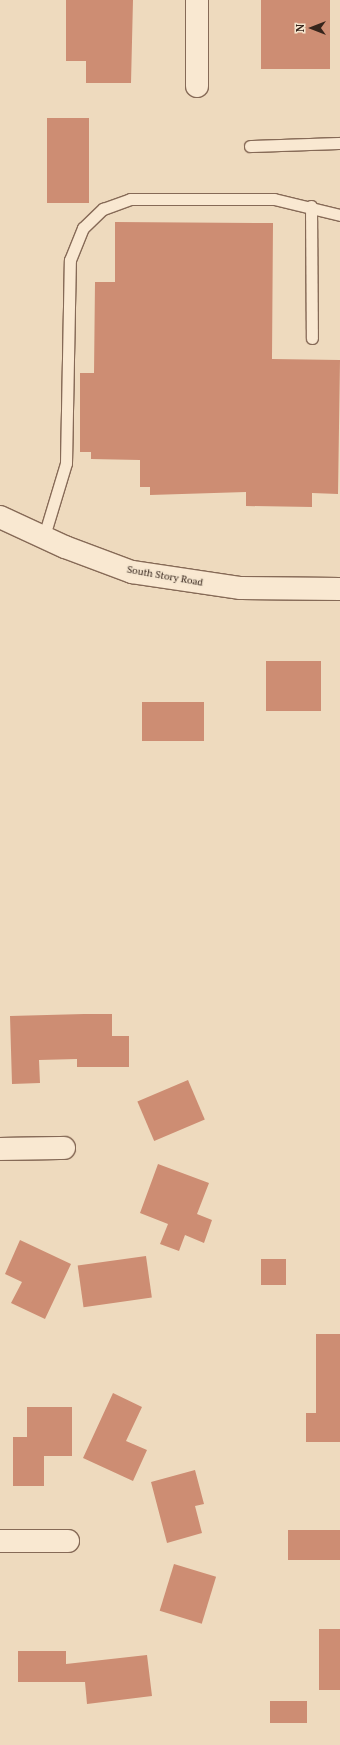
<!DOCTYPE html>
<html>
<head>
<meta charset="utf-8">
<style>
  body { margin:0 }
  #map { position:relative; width:340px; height:1745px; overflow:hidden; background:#eedabe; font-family:"PT Serif",serif }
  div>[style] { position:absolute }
  .building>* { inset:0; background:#cd8d73; transform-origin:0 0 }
  .roads { filter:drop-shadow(1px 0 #866a57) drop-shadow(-1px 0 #866a57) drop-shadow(0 1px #866a57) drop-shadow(0 -1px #866a57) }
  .service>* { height:11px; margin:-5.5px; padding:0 5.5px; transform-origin:5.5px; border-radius:5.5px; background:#f9e8d1 }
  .minor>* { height:22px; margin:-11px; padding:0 11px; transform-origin:11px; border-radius:11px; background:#f9e8d1 }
  .secondary>* { height:22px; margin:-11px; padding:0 11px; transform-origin:11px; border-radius:11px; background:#f9e8d1 }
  span { translate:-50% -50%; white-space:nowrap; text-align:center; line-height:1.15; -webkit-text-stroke:3px #f5e5ce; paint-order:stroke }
  .street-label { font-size:10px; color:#36251c }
  .north { position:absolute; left:292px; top:8px; width:40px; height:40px; -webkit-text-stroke:3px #f5e5ce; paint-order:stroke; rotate:270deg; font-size:11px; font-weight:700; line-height:16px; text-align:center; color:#36251c }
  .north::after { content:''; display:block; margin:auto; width:14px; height:18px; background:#36251c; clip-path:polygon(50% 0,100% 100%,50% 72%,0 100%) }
</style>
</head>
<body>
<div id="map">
  <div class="building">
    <i style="clip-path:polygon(66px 0,133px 0,131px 83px,86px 83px,86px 61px,66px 61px)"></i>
    <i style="left:261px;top:0;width:69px;height:69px"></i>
    <i style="left:47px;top:118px;width:42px;height:85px"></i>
    <i style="clip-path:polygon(115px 222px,273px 223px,272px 359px,340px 360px,338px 494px,312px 493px,312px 507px,246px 506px,246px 492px,150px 495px,150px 487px,140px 487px,140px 460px,91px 459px,91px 452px,80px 452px,80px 373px,94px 373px,95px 282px,115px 282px)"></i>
    <i style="left:266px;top:661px;width:55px;height:50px"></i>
    <i style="left:142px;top:702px;width:62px;height:39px"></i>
    <i style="clip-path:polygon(84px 1014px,112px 1014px,112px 1036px,129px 1036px,129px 1067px,77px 1067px,77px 1059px,39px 1060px,40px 1083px,12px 1084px,10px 1016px)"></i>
    <i style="left:188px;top:1080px;width:43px;height:55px;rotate:67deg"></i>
    <i style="clip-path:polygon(158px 1164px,209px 1183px,197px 1214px,212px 1220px,204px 1243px,185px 1235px,179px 1251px,160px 1244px,168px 1224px,140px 1213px)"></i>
    <i style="clip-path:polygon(20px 1240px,71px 1264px,45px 1319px,11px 1303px,22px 1282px,5px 1274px)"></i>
    <i style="left:146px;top:1256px;width:42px;height:69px;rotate:82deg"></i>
    <i style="left:261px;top:1259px;width:25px;height:26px"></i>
    <i style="clip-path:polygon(316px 1334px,340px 1334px,340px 1442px,306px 1442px,306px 1413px,316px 1413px)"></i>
    <i style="clip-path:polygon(113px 1393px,142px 1407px,126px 1441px,147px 1450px,133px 1481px,83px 1458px)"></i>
    <i style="clip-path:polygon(27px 1407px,72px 1407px,72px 1456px,44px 1456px,44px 1486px,13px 1486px,13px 1437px,27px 1437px)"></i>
    <i style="clip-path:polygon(195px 1470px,204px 1504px,195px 1506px,202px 1533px,167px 1543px,151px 1482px)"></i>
    <i style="left:288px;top:1530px;width:52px;height:30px"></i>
    <i style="left:174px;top:1564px;width:44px;height:49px;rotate:17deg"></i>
    <i style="left:319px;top:1629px;width:21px;height:61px"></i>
    <i style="clip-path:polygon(18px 1651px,66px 1651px,66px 1664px,147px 1655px,152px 1696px,87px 1704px,85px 1682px,18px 1682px)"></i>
    <i style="left:270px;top:1701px;width:37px;height:22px"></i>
  </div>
  <div class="roads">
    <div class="service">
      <i style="left:250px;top:146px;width:90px;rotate:-1.9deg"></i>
      <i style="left:311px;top:206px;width:132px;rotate:89.6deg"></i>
      <i style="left:44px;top:536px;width:76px;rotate:-73.2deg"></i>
      <i style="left:66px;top:463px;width:203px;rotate:-88.9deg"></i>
      <i style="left:70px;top:260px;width:35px;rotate:-68deg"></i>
      <i style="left:83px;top:228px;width:28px;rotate:-44deg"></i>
      <i style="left:103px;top:209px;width:29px;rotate:-20deg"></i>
      <i style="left:130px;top:199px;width:144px"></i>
      <i style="left:274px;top:199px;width:68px;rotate:13.6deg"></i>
    </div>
    <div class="minor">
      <i style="left:197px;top:0;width:86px;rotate:90deg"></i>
      <i style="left:0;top:1149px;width:64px;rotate:-0.9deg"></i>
      <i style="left:0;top:1541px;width:68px"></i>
    </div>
    <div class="secondary">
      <i style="left:0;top:517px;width:72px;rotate:24.8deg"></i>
      <i style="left:65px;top:547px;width:72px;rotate:20.5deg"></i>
      <i style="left:132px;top:572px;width:110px;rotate:8.4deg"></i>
      <i style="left:241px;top:588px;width:99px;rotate:0.6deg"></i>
    </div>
  </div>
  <div class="street-label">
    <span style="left:165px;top:576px;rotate:10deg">South Story Road</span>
  </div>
  <div class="north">N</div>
</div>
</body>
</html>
